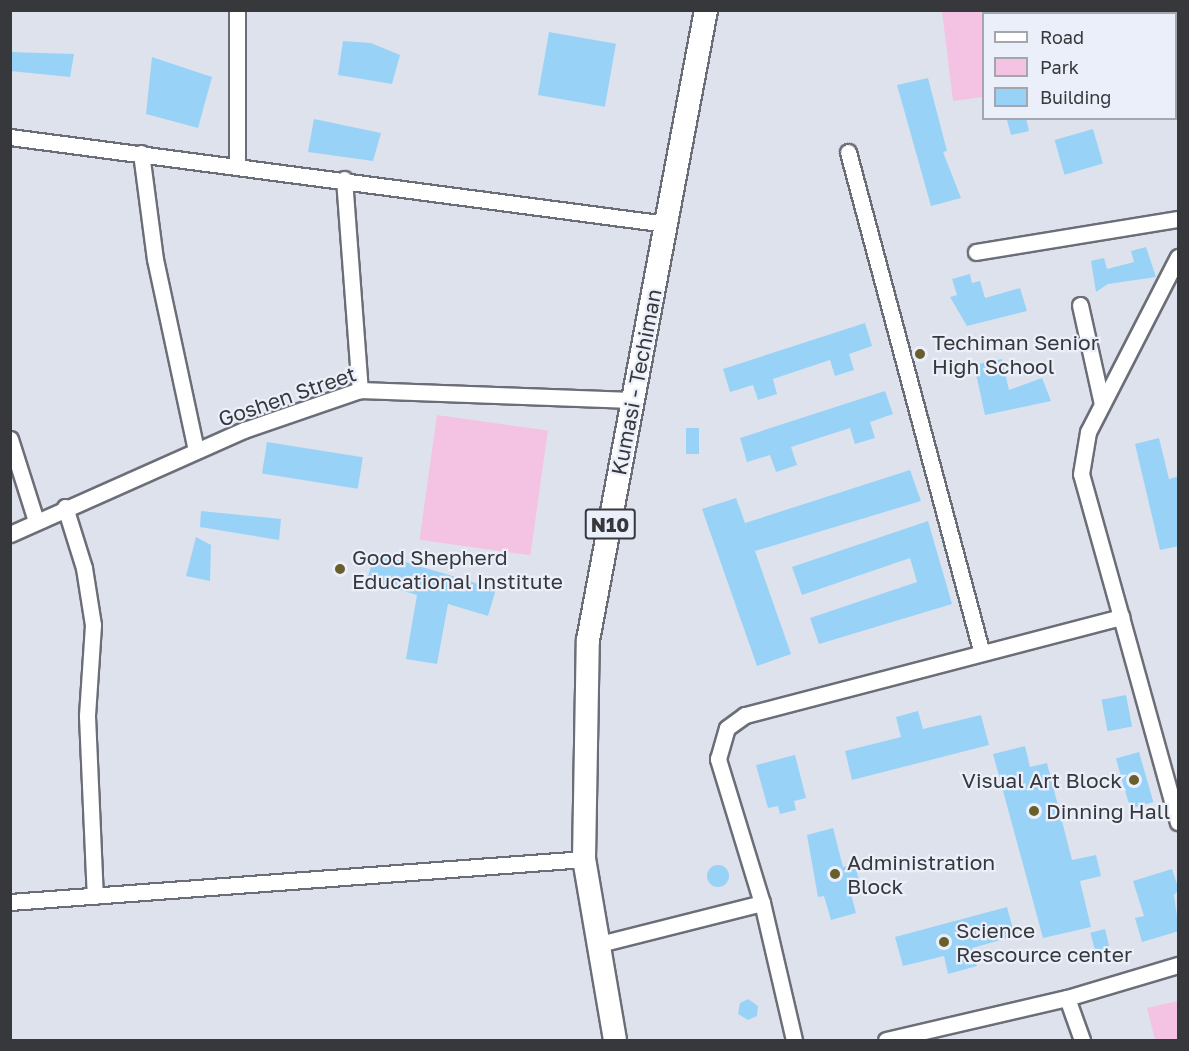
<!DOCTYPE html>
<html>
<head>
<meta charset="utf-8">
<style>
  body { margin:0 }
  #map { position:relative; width:1189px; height:1051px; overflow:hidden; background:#dee2ec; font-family:"Golos Text",sans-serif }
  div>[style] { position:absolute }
  .green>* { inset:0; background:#f4c3e4; transform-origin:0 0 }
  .building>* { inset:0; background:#98d3f7; transform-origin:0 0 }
  .round { border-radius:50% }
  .roads { filter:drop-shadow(2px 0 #6b6e77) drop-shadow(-2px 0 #6b6e77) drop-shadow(0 2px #6b6e77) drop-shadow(0 -2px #6b6e77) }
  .minor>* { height:15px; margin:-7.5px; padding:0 7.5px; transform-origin:7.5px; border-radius:7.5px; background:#fff }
  .highway>* { height:22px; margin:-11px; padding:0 11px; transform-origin:11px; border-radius:11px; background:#fff }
  .dots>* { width:16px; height:16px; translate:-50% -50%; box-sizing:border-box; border:3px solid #ebeff9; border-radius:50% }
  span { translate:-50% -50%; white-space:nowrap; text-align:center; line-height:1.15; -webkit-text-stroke:4.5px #ebeff9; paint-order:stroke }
  .shield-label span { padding:2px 4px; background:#ebeff9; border:2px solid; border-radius:4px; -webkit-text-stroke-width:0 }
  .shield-label { font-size:20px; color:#37383c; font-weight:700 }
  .poi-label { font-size:21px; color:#37383c }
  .left { translate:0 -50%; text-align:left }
  .right { translate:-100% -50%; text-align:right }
  .street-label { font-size:21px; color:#37383c }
  .frame { position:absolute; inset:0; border:12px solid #37383c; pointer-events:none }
  .legend { position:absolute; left:982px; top:12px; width:195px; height:108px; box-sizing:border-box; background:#ebeff9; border:2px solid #a3a6ad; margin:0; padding:8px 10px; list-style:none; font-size:18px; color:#37383c }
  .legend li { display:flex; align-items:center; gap:12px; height:30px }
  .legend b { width:30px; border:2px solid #a3a6ad }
</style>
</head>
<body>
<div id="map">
  <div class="green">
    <i style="clip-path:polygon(942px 11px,1178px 11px,1178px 73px,1176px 14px,984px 14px,983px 97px,953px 101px)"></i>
    <i style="left:437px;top:415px;width:112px;height:126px;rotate:8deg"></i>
    <i style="clip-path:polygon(1178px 1001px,1178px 1040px,1155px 1040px,1147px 1008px)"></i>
  </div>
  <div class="building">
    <i style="left:549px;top:32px;width:68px;height:64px;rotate:10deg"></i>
    <i style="clip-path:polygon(343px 41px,371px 43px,400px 55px,392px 84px,338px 75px)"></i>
    <i style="clip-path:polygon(10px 52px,74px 54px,70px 77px,10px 71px)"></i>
    <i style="clip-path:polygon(152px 57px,212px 77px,198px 128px,146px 114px)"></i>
    <i style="clip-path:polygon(928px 78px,947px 151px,943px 152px,961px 198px,931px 206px,897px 85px)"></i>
    <i style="clip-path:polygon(1026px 118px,1029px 131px,1011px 135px,1007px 120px)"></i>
    <i style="clip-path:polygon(314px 119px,381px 133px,373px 161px,308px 152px)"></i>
    <i style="left:1093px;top:129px;width:36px;height:40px;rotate:74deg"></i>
    <i style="clip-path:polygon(1146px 247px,1156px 277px,1108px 284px,1096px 292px,1091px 261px,1104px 258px,1107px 269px,1134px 262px,1131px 251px)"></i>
    <i style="clip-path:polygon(970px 274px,972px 283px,980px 281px,985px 298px,1020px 288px,1027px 311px,967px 326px,950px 297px,957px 295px,952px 279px)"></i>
    <i style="clip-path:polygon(865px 323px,872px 346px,849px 354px,854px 370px,835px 376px,830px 360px,773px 379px,777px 394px,758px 400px,753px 385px,730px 392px,723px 369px)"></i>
    <i style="clip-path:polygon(1002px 359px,1009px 390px,1042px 378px,1051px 401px,985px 415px,974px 365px)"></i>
    <i style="clip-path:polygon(885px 391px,893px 414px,870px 422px,875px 438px,855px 444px,850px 428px,791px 447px,797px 465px,776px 472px,770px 455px,747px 462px,740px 438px)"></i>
    <i style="left:686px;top:428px;width:13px;height:26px"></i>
    <i style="clip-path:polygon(1159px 438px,1169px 479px,1179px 476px,1179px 546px,1160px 550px,1135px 444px)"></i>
    <i style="left:267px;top:442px;width:97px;height:32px;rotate:9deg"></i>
    <i style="clip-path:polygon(910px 470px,921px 501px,755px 551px,791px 654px,757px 666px,702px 509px,736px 498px,745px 523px)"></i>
    <i style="clip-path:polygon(201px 511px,281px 519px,279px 540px,200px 527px)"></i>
    <i style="clip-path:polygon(928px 521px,952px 604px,819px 644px,810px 618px,917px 582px,910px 558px,802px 595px,792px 567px)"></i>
    <i style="clip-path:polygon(196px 537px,211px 545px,210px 581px,186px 576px)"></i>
    <i style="clip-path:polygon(375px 553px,496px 589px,488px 616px,448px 604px,437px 664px,406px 659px,417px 595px,367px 580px)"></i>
    <i style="left:1126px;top:695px;width:32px;height:25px;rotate:79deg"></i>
    <i style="clip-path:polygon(918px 711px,923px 729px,981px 715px,989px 745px,852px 780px,845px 751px,901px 737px,896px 717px)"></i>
    <i style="clip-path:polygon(1025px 746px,1030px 767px,1047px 763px,1072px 860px,1096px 855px,1101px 876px,1080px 881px,1091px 927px,1043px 938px,993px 754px)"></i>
    <i style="left:1139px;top:752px;width:52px;height:24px;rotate:74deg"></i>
    <i style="clip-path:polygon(795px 755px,806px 798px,794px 801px,796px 810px,780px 814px,778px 806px,768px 808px,756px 765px)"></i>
    <i style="clip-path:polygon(833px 828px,843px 867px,855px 864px,859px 880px,848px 883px,856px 913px,831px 920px,824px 896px,818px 897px,807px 835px)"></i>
    <i class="round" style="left:707px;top:865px;width:22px;height:22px"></i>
    <i style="clip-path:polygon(1172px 869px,1179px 890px,1174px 895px,1179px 931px,1142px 942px,1135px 918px,1144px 916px,1133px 881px)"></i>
    <i style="clip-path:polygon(1007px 907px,1015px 936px,972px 948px,977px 966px,948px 974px,944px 956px,903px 966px,895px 937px)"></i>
    <i style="left:1105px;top:929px;width:21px;height:15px;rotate:76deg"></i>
    <i style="clip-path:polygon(748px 999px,758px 1006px,757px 1016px,748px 1020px,738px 1014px,740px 1003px)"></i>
  </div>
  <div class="roads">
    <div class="minor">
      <i style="left:237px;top:10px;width:155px;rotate:90deg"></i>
      <i style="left:10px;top:137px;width:662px;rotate:7.55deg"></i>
      <i style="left:848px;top:152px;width:515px;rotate:75.05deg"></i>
      <i style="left:141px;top:153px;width:107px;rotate:82.5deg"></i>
      <i style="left:155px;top:259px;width:195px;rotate:77.9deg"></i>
      <i style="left:344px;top:179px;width:212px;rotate:85.7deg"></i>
      <i style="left:976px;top:252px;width:205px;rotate:-9.3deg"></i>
      <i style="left:1080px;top:305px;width:101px;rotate:77.5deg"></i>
      <i style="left:10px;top:439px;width:86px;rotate:72.4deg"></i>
      <i style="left:65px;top:507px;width:64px;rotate:72.7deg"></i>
      <i style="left:84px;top:568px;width:58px;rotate:81deg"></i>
      <i style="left:93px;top:625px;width:91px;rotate:93.8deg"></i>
      <i style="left:87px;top:716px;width:180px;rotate:87.5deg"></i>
      <i style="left:10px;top:534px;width:256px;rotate:-24deg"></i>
      <i style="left:244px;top:430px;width:123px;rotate:-19deg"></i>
      <i style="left:360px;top:390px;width:272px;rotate:2.1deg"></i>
      <i style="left:1121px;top:617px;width:148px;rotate:-105.6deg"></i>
      <i style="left:1081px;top:474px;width:43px;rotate:-80.5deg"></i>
      <i style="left:1088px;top:432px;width:197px;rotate:-62.8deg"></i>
      <i style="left:10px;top:902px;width:576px;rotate:-4.28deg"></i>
      <i style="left:596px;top:945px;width:171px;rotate:-14.2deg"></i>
      <i style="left:1067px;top:998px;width:116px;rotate:-16.6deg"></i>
      <i style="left:794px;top:1040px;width:141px;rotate:-103.1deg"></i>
      <i style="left:762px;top:903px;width:151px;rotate:-107deg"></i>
      <i style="left:718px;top:759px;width:32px;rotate:-74deg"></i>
      <i style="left:727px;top:728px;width:22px;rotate:-36deg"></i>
      <i style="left:745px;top:715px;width:389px;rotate:-14.6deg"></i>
      <i style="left:1121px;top:617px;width:213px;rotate:74.5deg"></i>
      <i style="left:886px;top:1040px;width:186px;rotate:-13.1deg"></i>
      <i style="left:1067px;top:998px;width:45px;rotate:70.3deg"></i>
    </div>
    <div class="highway">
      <i style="left:615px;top:1040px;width:184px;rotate:-99.7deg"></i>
      <i style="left:584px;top:859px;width:219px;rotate:-89deg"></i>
      <i style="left:588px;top:640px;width:641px;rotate:-79.39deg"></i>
    </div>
  </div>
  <div class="dots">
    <i style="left:920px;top:354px;background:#685f2c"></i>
    <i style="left:340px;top:569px;background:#685f2c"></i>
    <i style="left:1134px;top:780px;background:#685f2c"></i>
    <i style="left:1034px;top:811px;background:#685f2c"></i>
    <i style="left:835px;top:874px;background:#685f2c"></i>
    <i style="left:944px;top:942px;background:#685f2c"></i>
  </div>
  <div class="shield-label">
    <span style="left:610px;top:524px">N10</span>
  </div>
  <div class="poi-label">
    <span class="left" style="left:932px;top:354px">Techiman Senior<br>High School</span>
    <span class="left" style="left:352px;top:569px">Good Shepherd<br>Educational Institute</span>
    <span class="right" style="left:1122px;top:780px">Visual Art Block</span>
    <span class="left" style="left:1046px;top:811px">Dinning Hall</span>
    <span class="left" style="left:847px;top:874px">Administration<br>Block</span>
    <span class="left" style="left:956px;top:942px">Science<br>Rescource center</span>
  </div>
  <div class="street-label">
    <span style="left:636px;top:382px;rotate:-79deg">Kumasi - Techiman</span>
    <span style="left:287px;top:396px;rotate:-19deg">Goshen Street</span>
  </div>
  <div class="frame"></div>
  <ul class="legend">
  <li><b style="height:8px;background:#fff"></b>Road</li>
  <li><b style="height:16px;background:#f4c3e4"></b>Park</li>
  <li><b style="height:16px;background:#98d3f7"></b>Building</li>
  </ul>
</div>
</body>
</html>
